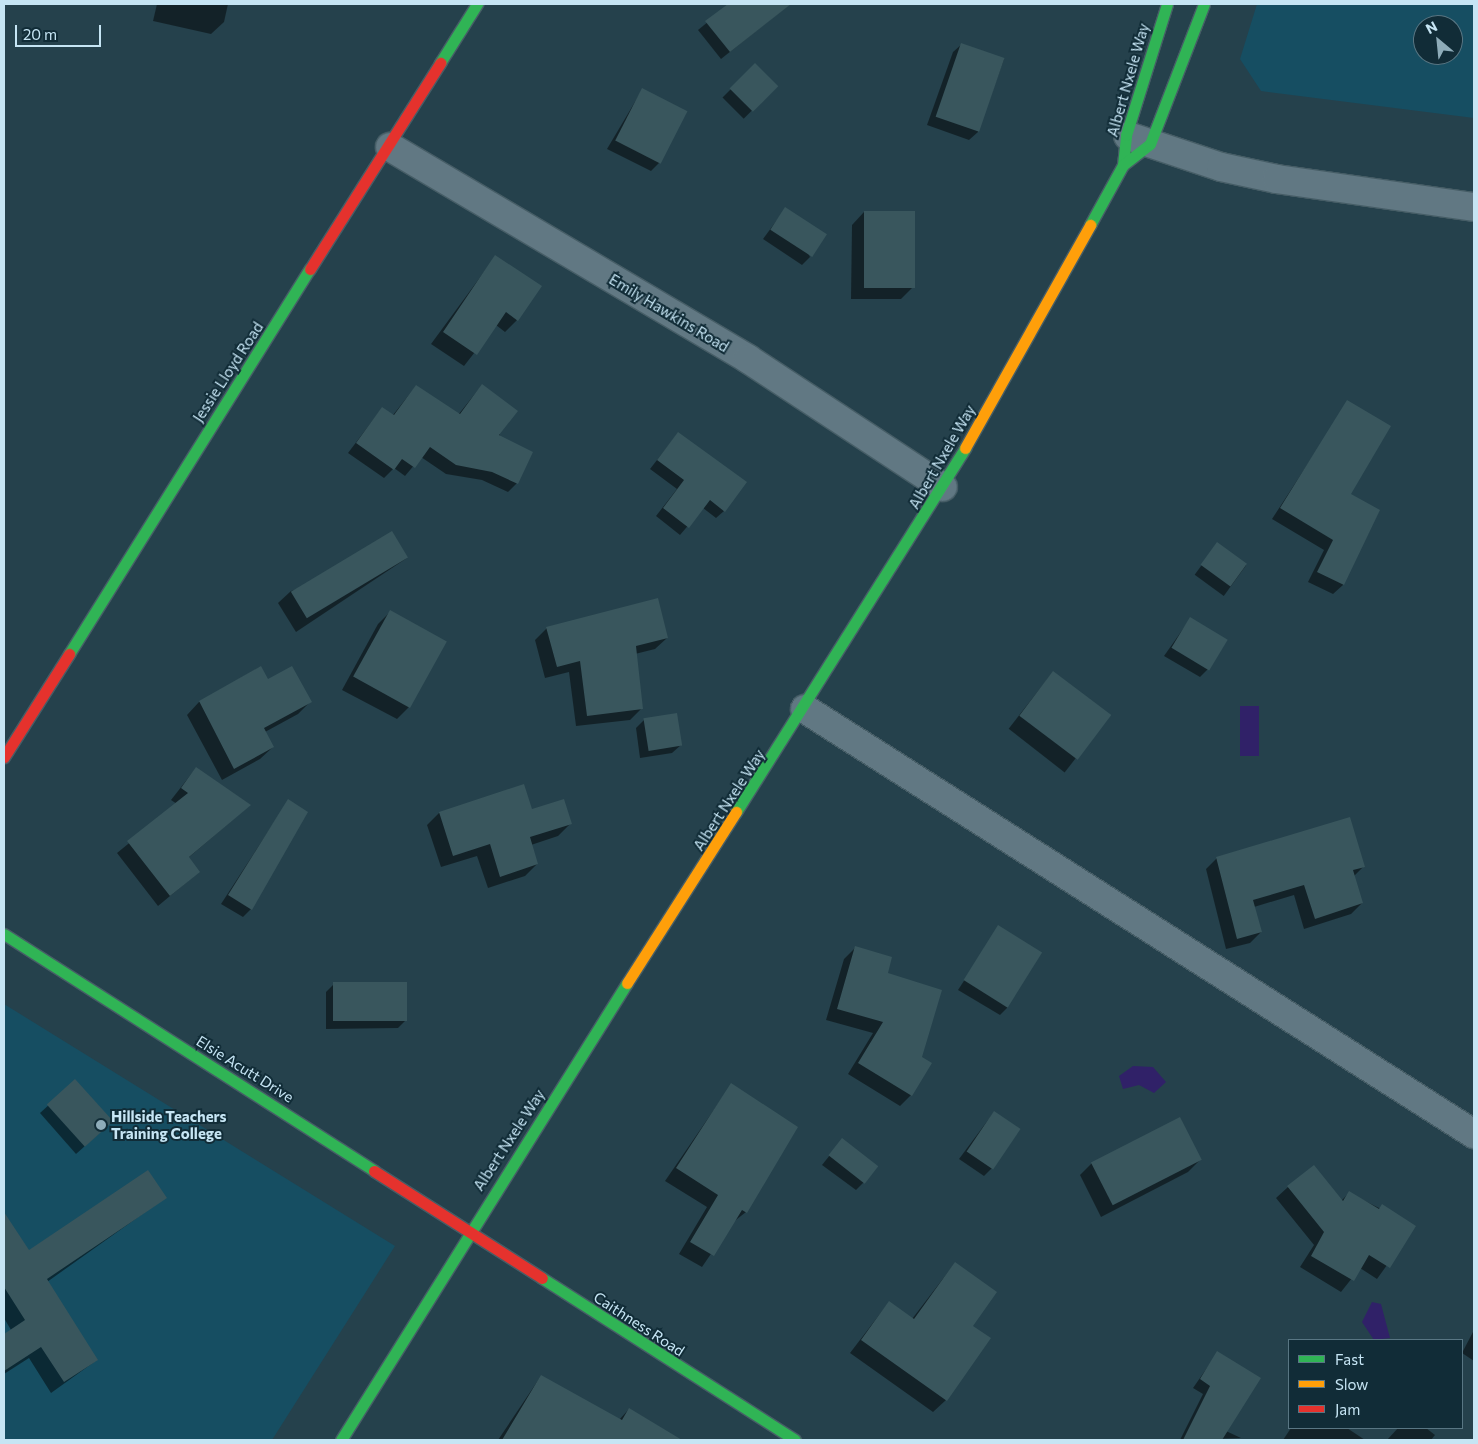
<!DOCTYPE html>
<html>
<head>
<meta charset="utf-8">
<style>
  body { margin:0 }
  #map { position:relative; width:1478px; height:1444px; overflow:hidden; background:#25414c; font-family:Commissioner,sans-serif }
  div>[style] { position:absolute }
  .built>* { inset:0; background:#164e62 }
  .water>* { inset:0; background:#302168; transform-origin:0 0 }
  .shadow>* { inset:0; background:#0007; transform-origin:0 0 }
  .building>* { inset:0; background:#39565d; transform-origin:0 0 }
  .roads { filter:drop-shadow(1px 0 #465d66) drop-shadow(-1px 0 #465d66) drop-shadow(0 1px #465d66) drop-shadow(0 -1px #465d66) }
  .street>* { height:28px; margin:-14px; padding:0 14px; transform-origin:14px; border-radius:14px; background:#617883 }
  .fast>* { height:11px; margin:-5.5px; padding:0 5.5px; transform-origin:5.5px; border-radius:5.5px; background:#30b455 }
  .slow>* { height:11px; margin:-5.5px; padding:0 5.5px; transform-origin:5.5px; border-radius:5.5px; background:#ff9f0a }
  .jam>* { height:11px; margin:-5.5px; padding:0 5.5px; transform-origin:5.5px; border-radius:5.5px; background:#e5322d }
  .dots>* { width:14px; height:14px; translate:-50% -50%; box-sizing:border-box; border:2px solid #112c37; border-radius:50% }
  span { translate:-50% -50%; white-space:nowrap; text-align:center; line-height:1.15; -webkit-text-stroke:4px #112c37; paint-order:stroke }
  .street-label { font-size:15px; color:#c6e5f4 }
  .poi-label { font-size:15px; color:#c6e5f4; font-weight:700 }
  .left { translate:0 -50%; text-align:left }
  .frame { position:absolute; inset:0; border:5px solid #c6e5f4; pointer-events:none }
  .legend { position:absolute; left:1288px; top:1339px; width:175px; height:90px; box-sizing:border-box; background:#112c37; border:1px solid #597683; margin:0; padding:6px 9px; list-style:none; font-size:15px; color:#c6e5f4 }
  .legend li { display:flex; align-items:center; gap:10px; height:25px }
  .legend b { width:25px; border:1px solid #597683 }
  .north { position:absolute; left:1413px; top:15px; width:50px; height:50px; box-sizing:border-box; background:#112c37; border:1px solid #597683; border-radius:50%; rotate:332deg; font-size:14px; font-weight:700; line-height:20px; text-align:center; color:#c6e5f4 }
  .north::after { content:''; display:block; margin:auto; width:18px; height:22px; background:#8eacb9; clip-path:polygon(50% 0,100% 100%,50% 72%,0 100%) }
  .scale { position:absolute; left:15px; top:25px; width:86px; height:22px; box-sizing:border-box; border:2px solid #c6e5f4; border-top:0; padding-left:6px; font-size:15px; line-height:18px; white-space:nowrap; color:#c6e5f4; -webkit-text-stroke:4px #112c37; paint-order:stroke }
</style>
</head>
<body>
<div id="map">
  <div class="built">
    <i style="clip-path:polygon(evenodd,1257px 4px,1474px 4px,1474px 118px,1261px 91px,1240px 59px,1257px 4px,1423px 25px,1453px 25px,1453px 55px,1423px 55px,1423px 25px)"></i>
    <i style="clip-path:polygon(4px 1004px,395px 1246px,272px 1440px,4px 1440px)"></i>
  </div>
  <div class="water">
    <i style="left:1240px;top:706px;width:19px;height:50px"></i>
    <i style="clip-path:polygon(1133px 1066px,1153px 1067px,1166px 1082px,1154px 1093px,1139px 1085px,1123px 1089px,1119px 1076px)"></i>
    <i style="clip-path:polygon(1372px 1302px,1381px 1304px,1390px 1338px,1374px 1340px,1362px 1322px)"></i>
  </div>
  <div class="shadow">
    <i style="clip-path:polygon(157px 4px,228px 4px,224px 22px,211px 34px,153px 21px)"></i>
    <i style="clip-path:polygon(730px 4px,790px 4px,721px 59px,698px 30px)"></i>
    <i style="clip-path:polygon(962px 44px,1004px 59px,978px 132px,969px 140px,927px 125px,953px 52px)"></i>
    <i style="left:755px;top:65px;width:30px;height:46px;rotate:45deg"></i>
    <i style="clip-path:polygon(642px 90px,659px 163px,651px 171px,607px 149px)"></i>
    <i style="clip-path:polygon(785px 209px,810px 257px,802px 265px,763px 239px)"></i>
    <i style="clip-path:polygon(864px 212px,913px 287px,901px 299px,851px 299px,852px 225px)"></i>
    <i style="clip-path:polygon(495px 257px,517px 320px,505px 332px,496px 325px,464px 366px,431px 344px)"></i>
    <i style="clip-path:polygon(482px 385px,517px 483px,508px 492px,482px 480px,446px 474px,421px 457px,405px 476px,394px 468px,384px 478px,348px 453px,382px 408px,393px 415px,416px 386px,458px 415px)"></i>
    <i style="clip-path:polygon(1348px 402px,1349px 495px,1379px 511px,1343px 585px,1333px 594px,1308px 582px,1324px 550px,1272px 519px)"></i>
    <i style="clip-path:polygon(678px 433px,724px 511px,716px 518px,703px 508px,680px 535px,656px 516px,677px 489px,650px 469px)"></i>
    <i style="left:1217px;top:544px;width:36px;height:38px;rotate:36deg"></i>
    <i style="clip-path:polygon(407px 558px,296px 632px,278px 603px,291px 591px)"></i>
    <i style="clip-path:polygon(390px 612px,409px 707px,397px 719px,342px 690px,378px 624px)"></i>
    <i style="clip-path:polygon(1190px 619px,1208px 669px,1200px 677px,1164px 656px)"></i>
    <i style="clip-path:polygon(547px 628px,667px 638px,655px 649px,635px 654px,642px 708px,630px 720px,576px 726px,569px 672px,545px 678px,535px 640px)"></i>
    <i style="clip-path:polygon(260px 667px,267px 681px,310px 702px,298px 714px,265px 732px,273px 747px,260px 759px,222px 780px,187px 715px,199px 702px)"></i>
    <i style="left:1053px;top:672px;width:71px;height:72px;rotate:38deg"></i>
    <i style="clip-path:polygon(644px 720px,681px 745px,672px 753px,640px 758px,636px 728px)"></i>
    <i style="clip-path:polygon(196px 768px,250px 805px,188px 858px,199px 872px,158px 906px,117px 853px,177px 804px,171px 800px)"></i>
    <i style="clip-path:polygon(288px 801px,251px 909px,243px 917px,221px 904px)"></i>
    <i style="clip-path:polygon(531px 811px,571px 823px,558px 836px,531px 845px,537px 864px,525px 876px,488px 888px,477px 856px,441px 867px,427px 825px,439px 813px)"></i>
    <i style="clip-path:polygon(1217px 858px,1364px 866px,1354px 876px,1362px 903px,1351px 914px,1304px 929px,1294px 895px,1254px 907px,1261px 932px,1250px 943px,1226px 949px,1206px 869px)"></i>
    <i style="clip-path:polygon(999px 927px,1008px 1007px,1000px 1015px,958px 990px)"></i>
    <i style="clip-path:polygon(855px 948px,886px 974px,911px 1095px,900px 1106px,848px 1074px,873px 1033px,826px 1020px,844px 959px)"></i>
    <i style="clip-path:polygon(334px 984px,406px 1020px,398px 1028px,326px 1029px,326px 992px)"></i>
    <i style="clip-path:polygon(75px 1081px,104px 1129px,76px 1154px,40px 1113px)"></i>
    <i style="clip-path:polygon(731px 1085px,746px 1212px,732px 1223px,702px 1267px,679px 1254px,707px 1207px,665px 1181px)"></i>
    <i style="clip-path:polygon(994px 1112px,992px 1168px,984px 1176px,959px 1159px)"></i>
    <i style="clip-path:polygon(842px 1140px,864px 1182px,856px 1190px,822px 1165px)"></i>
    <i style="clip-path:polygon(1200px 1160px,1188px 1172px,1101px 1217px,1080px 1175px,1092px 1163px)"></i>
    <i style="clip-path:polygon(1288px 1187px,1341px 1201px,1349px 1193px,1415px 1226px,1377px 1279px,1360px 1268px,1341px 1292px,1300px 1267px,1314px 1245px,1276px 1198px)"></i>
    <i style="clip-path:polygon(165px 1198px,47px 1282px,97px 1360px,51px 1393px,29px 1358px,4px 1374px,4px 1335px,11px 1330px,4px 1318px,4px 1241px,16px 1234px,28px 1252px)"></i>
    <i style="clip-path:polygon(955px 1263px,971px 1326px,946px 1400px,933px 1412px,850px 1353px,889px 1302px,912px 1319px)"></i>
    <i style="clip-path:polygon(1474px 1330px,1474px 1361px,1462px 1353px)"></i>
    <i style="clip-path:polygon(1218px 1352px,1226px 1431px,1241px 1438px,1180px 1440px,1203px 1394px,1193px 1388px)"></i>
    <i style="clip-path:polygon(541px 1376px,619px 1420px,629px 1409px,680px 1440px,498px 1440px)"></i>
    <i style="clip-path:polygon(1291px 1428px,1347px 1428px,1365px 1440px,1283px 1440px)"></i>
    <i style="clip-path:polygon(1398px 1428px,1426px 1428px,1435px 1435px,1431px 1440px,1387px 1440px)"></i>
  </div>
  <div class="building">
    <i style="clip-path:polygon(728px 4px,791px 4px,730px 52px,705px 21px)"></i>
    <i style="left:961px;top:43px;width:46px;height:78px;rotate:19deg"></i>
    <i style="left:755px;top:63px;width:33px;height:36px;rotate:45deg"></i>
    <i style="left:642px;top:88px;width:51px;height:59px;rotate:27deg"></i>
    <i style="left:785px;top:207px;width:50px;height:27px;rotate:33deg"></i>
    <i style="left:864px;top:211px;width:51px;height:77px"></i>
    <i style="clip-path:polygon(495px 255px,542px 286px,518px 321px,506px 312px,477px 355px,443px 332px)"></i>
    <i style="clip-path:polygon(482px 384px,518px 411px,499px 435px,533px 452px,518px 484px,492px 472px,456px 465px,430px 447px,415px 468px,402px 459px,394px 470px,356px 443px,382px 407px,394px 415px,416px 385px,460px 414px)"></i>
    <i style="clip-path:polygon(1347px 400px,1391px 426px,1351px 494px,1380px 510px,1344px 585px,1317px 572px,1333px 540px,1280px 508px)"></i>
    <i style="clip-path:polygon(678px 432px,747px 482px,725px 512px,710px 500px,689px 528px,663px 508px,684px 480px,657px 460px)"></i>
    <i style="left:392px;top:531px;width:31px;height:118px;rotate:59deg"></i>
    <i style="left:1217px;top:542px;width:37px;height:28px;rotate:36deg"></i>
    <i style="clip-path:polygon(658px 598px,668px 638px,636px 646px,643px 709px,587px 716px,580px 661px,557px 667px,546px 627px)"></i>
    <i style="left:390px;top:610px;width:65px;height:76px;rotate:29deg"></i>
    <i style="left:1190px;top:617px;width:44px;height:36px;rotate:31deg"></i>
    <i style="clip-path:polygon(261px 666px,268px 679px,292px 666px,312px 702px,264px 728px,274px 747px,234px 769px,199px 701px)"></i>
    <i style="left:1053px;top:671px;width:73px;height:56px;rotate:37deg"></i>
    <i style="left:677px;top:713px;width:33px;height:34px;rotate:81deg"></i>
    <i style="clip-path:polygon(196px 767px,251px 805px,189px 857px,200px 872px,170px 896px,127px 841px,188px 793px,181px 788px)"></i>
    <i style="clip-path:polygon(524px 784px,532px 809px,564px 799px,572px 824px,530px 837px,538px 864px,500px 877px,490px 844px,453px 856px,439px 812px)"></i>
    <i style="clip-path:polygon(288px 799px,308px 812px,252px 910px,228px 895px)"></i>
    <i style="clip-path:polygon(1350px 817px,1365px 867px,1353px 870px,1363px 903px,1315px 919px,1304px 885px,1253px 900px,1262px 932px,1237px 939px,1216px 857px)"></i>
    <i style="left:998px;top:925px;width:52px;height:65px;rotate:32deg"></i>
    <i style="clip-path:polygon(855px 946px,892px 957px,888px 973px,942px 990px,922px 1057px,932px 1063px,912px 1096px,858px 1063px,883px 1022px,837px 1009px)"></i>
    <i style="left:407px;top:982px;width:39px;height:74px;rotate:90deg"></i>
    <i style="left:75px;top:1079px;width:57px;height:38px;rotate:48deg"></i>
    <i style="clip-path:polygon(731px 1083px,798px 1127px,747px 1213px,742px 1210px,714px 1256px,690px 1242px,718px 1195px,676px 1168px)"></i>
    <i style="left:994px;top:1111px;width:32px;height:49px;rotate:34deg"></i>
    <i style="left:1180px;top:1117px;width:48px;height:100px;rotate:63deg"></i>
    <i style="left:842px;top:1138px;width:46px;height:22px;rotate:38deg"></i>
    <i style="clip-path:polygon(1314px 1165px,1343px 1201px,1349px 1191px,1379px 1209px,1382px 1204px,1416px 1226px,1390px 1268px,1369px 1255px,1354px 1281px,1311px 1256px,1324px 1232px,1287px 1186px)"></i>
    <i style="clip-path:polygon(148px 1170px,167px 1198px,47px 1279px,98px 1360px,64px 1382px,41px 1347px,4px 1371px,4px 1334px,25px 1320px,4px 1287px,4px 1212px,29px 1250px)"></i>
    <i style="clip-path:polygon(955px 1262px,997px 1292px,973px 1326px,991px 1338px,947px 1401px,861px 1340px,889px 1301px,914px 1319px)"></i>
    <i style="clip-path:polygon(1217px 1351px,1261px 1378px,1222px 1440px,1183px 1440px,1210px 1386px,1200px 1379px)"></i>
    <i style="clip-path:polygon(541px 1375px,622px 1420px,629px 1408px,682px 1440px,502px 1440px)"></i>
  </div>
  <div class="roads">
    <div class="street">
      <i style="left:1128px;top:136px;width:98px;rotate:18.4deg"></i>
      <i style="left:1221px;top:167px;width:57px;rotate:12.1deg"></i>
      <i style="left:1277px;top:179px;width:199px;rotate:8.1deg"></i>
      <i style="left:390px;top:147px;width:416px;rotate:30.6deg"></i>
      <i style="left:748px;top:359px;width:233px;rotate:33.3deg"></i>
      <i style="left:805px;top:709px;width:793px;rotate:32.43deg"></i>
    </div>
    <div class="fast">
      <i style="left:440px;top:63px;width:70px;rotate:-57.9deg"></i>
      <i style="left:1123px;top:165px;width:30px;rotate:-84deg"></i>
      <i style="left:1126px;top:135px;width:137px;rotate:-72.6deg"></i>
      <i style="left:1090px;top:225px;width:68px;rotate:-61.2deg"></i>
      <i style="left:1123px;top:165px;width:34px;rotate:-38deg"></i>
      <i style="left:1150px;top:144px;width:150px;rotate:-68.9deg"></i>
      <i style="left:69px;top:654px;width:454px;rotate:-58deg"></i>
      <i style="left:736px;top:812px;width:430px;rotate:-57.8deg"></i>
      <i style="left:4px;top:934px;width:439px;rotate:32.6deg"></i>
      <i style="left:542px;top:1278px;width:300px;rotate:32.6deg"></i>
      <i style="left:341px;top:1440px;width:539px;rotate:-57.96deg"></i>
    </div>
    <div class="slow">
      <i style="left:965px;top:448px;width:256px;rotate:-60.7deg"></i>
      <i style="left:627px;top:983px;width:203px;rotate:-57.5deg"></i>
    </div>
    <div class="jam">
      <i style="left:310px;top:269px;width:244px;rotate:-57.7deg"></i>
      <i style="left:4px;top:757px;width:122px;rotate:-57.7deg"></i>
      <i style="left:374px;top:1171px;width:199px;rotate:32.5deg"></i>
    </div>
  </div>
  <div class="dots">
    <i style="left:101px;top:1125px;background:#8eacb9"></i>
  </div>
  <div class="street-label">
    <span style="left:1128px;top:80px;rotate:-74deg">Albert Nxele Way</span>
    <span style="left:669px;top:313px;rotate:31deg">Emily Hawkins Road</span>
    <span style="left:228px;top:372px;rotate:-57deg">Jessie Lloyd Road</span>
    <span style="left:942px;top:457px;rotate:-60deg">Albert Nxele Way</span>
    <span style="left:729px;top:800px;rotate:-57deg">Albert Nxele Way</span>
    <span style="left:245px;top:1069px;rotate:32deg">Elsie Acutt Drive</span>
    <span style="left:509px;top:1140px;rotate:-57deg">Albert Nxele Way</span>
    <span style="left:639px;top:1324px;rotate:33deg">Caithness Road</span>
  </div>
  <div class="poi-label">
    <span class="left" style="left:111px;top:1125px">Hillside Teachers<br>Training College</span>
  </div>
  <div class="frame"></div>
  <ul class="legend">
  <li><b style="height:6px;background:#30b455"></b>Fast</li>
  <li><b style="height:6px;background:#ff9f0a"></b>Slow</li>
  <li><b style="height:6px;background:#e5322d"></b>Jam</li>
  </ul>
  <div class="north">N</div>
  <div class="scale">20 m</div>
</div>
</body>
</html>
